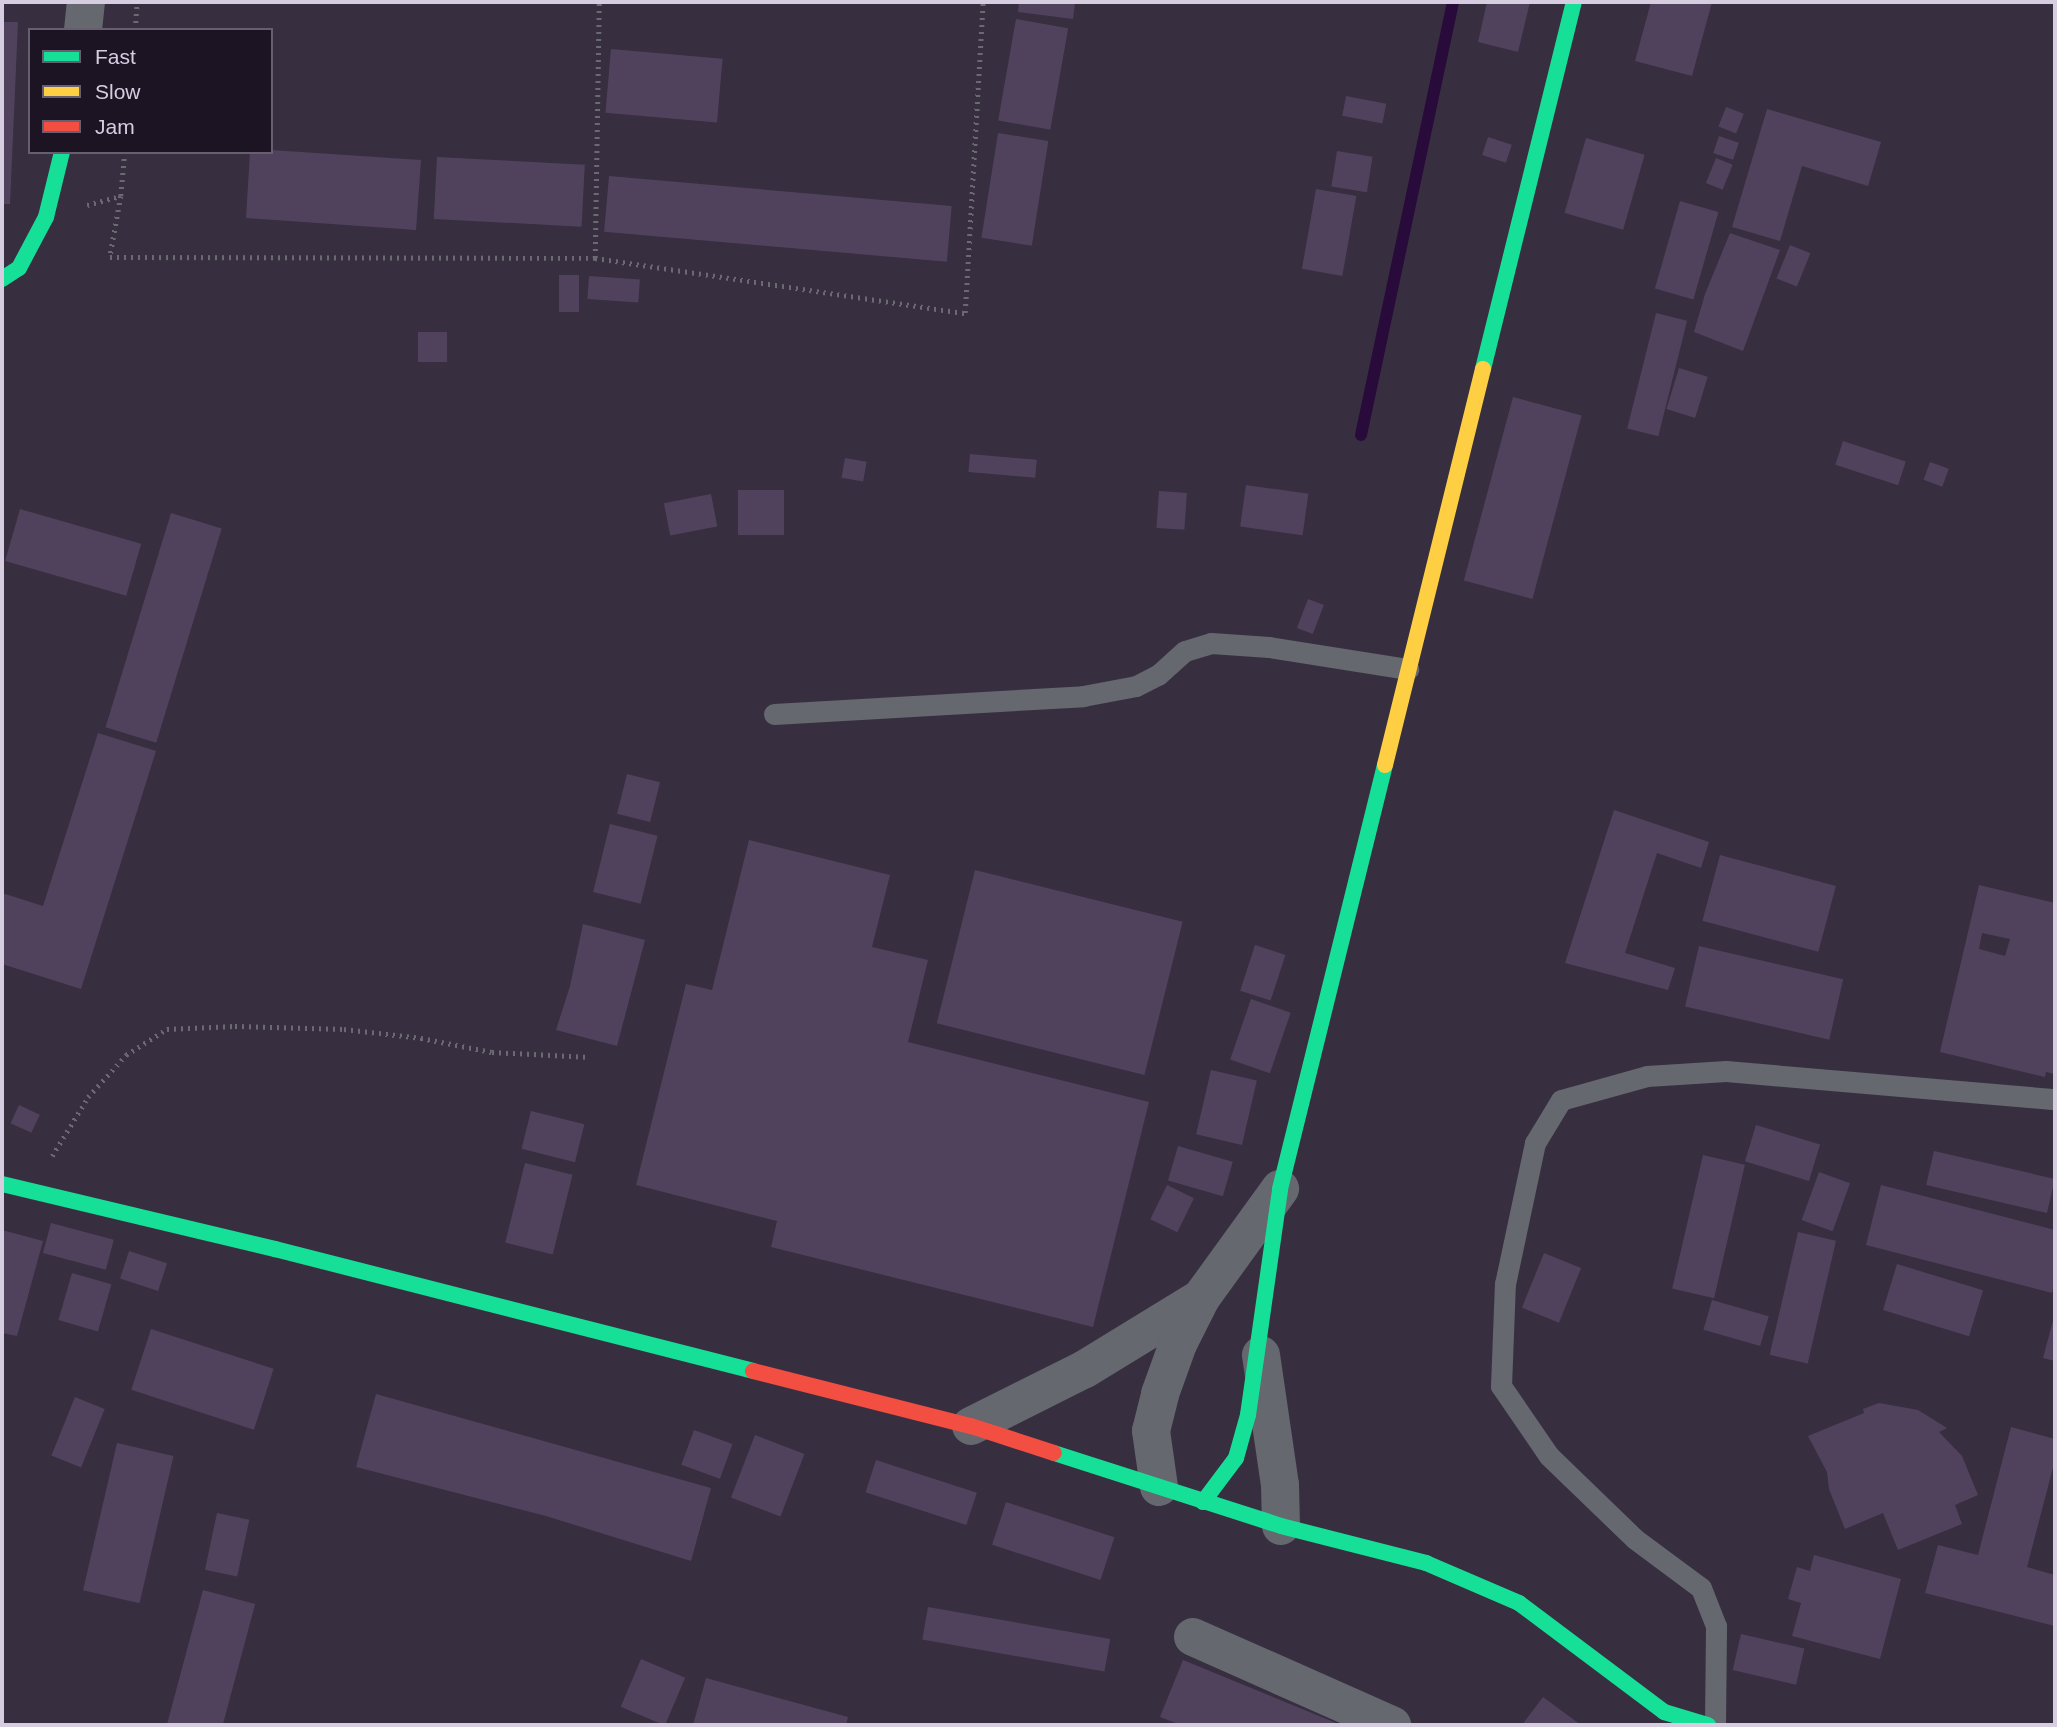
<!DOCTYPE html>
<html>
<head>
<meta charset="utf-8">
<style>
  body { margin:0 }
  #map { position:relative; width:2057px; height:1727px; overflow:hidden; background:#372e40; font-family:Arial,sans-serif }
  div>[style] { position:absolute }
  .stream>* { height:12px; margin:-6px; padding:0 6px; transform-origin:6px; border-radius:6px; background:#280b3b }
  .building>* { inset:0; background:#50425c; transform-origin:0 0 }
  .path>* { height:4.5px; margin-top:-2.25px; transform-origin:0; background:repeating-linear-gradient(90deg,#6b6a73 0 2px,transparent 0 7px) }
  .lane>* { height:21px; margin:-10.5px; padding:0 10.5px; transform-origin:10.5px; border-radius:10.5px; background:#65686e }
  .street>* { height:38px; margin:-19px; padding:0 19px; transform-origin:19px; border-radius:19px; background:#65686e }
  .fast>* { height:16px; margin:-8px; padding:0 8px; transform-origin:8px; border-radius:8px; background:#16e098 }
  .slow>* { height:16px; margin:-8px; padding:0 8px; transform-origin:8px; border-radius:8px; background:#ffcf43 }
  .jam>* { height:16px; margin:-8px; padding:0 8px; transform-origin:8px; border-radius:8px; background:#f24e42 }
  span { translate:-50% -50%; white-space:nowrap; text-align:center; line-height:1.15; -webkit-text-stroke:7px #1c1423; paint-order:stroke }
  .frame { position:absolute; inset:0; border:4px solid #d7cde1; pointer-events:none }
  .legend { position:absolute; left:28px; top:28px; width:245px; height:126px; box-sizing:border-box; background:#1c1423; border:2px solid #675e6f; margin:0; padding:9px 12px; list-style:none; font-size:21px; color:#d7cde1 }
  .legend li { display:flex; align-items:center; gap:14px; height:35px }
  .legend b { width:35px; border:2px solid #675e6f }
</style>
</head>
<body>
<div id="map">
  <div class="stream">
    <i style="left:1361px;top:435px;width:443px;rotate:-78deg"></i>
  </div>
  <div class="building">
    <i style="clip-path:polygon(1019px 2px,1075px 2px,1073px 19px,1018px 12px)"></i>
    <i style="clip-path:polygon(1487px 2px,1530px 2px,1518px 52px,1478px 42px)"></i>
    <i style="clip-path:polygon(1651px 2px,1712px 2px,1692px 76px,1635px 61px)"></i>
    <i style="left:1016px;top:19px;width:53px;height:103px;rotate:10deg"></i>
    <i style="clip-path:polygon(2px 22px,18px 22px,10px 204px,2px 204px)"></i>
    <i style="left:611px;top:49px;width:112px;height:64px;rotate:5deg"></i>
    <i style="left:1346px;top:96px;width:41px;height:20px;rotate:11deg"></i>
    <i style="left:1726px;top:107px;width:19px;height:21px;rotate:21deg"></i>
    <i style="clip-path:polygon(1767px 109px,1881px 142px,1868px 186px,1802px 166px,1780px 241px,1732px 227px)"></i>
    <i style="left:998px;top:133px;width:51px;height:106px;rotate:9deg"></i>
    <i style="left:1719px;top:136px;width:21px;height:18px;rotate:19deg"></i>
    <i style="left:1488px;top:137px;width:25px;height:19px;rotate:18deg"></i>
    <i style="left:1586px;top:138px;width:61px;height:78px;rotate:16deg"></i>
    <i style="clip-path:polygon(271px 150px,421px 160px,416px 230px,246px 218px,250px 152px)"></i>
    <i style="left:1337px;top:151px;width:36px;height:36px;rotate:9deg"></i>
    <i style="left:437px;top:157px;width:148px;height:62px;rotate:3deg"></i>
    <i style="left:1716px;top:158px;width:18px;height:27px;rotate:22deg"></i>
    <i style="left:609px;top:176px;width:344px;height:56px;rotate:5deg"></i>
    <i style="left:1316px;top:189px;width:41px;height:81px;rotate:10deg"></i>
    <i style="left:1680px;top:201px;width:40px;height:91px;rotate:16deg"></i>
    <i style="clip-path:polygon(1730px 233px,1780px 250px,1743px 351px,1694px 332px,1705px 294px)"></i>
    <i style="left:1790px;top:245px;width:22px;height:36px;rotate:22deg"></i>
    <i style="left:559px;top:275px;width:20px;height:37px"></i>
    <i style="left:589px;top:276px;width:51px;height:23px;rotate:4deg"></i>
    <i style="left:1656px;top:313px;width:32px;height:119px;rotate:14deg"></i>
    <i style="left:447px;top:332px;width:30px;height:29px;rotate:90deg"></i>
    <i style="left:1679px;top:368px;width:30px;height:43px;rotate:17deg"></i>
    <i style="left:1513px;top:397px;width:71px;height:190px;rotate:15deg"></i>
    <i style="left:1843px;top:441px;width:66px;height:25px;rotate:18deg"></i>
    <i style="left:970px;top:454px;width:67px;height:18px;rotate:5deg"></i>
    <i style="left:845px;top:458px;width:22px;height:20px;rotate:10deg"></i>
    <i style="left:1930px;top:462px;width:20px;height:19px;rotate:20deg"></i>
    <i style="left:1246px;top:485px;width:63px;height:42px;rotate:8deg"></i>
    <i style="left:738px;top:490px;width:46px;height:45px"></i>
    <i style="left:1159px;top:491px;width:28px;height:37px;rotate:4deg"></i>
    <i style="left:711px;top:494px;width:33px;height:48px;rotate:79deg"></i>
    <i style="left:20px;top:509px;width:126px;height:54px;rotate:16deg"></i>
    <i style="left:171px;top:513px;width:53px;height:224px;rotate:17deg"></i>
    <i style="left:1308px;top:599px;width:17px;height:31px;rotate:21deg"></i>
    <i style="clip-path:polygon(98px 733px,156px 751px,81px 989px,2px 964px,2px 893px,43px 906px)"></i>
    <i style="left:627px;top:774px;width:34px;height:41px;rotate:14deg"></i>
    <i style="clip-path:polygon(1614px 810px,1709px 842px,1701px 868px,1657px 853px,1625px 953px,1675px 968px,1668px 990px,1565px 963px)"></i>
    <i style="left:610px;top:824px;width:49px;height:70px;rotate:14deg"></i>
    <i style="clip-path:polygon(749px 840px,890px 875px,872px 947px,928px 960px,908px 1042px,1149px 1102px,1093px 1327px,771px 1247px,777px 1221px,636px 1185px,686px 984px,712px 990px)"></i>
    <i style="left:1720px;top:855px;width:120px;height:68px;rotate:15deg"></i>
    <i style="left:975px;top:870px;width:214px;height:158px;rotate:14deg"></i>
    <i style="clip-path:polygon(evenodd,1979px 885px,2055px 903px,2055px 1074px,2046px 1072px,2045px 1077px,1940px 1052px,1979px 885px,1982px 933px,2010px 939px,2005px 956px,1979px 949px,1982px 933px)"></i>
    <i style="clip-path:polygon(583px 924px,645px 940px,617px 1046px,556px 1030px,570px 986px)"></i>
    <i style="left:1255px;top:945px;width:32px;height:48px;rotate:18deg"></i>
    <i style="left:1699px;top:946px;width:148px;height:62px;rotate:13deg"></i>
    <i style="left:1251px;top:999px;width:42px;height:64px;rotate:19deg"></i>
    <i style="left:1211px;top:1070px;width:47px;height:66px;rotate:13deg"></i>
    <i style="left:19px;top:1105px;width:23px;height:20px;rotate:25deg"></i>
    <i style="left:531px;top:1111px;width:55px;height:39px;rotate:14deg"></i>
    <i style="left:1756px;top:1125px;width:67px;height:38px;rotate:17deg"></i>
    <i style="left:1178px;top:1146px;width:57px;height:36px;rotate:16deg"></i>
    <i style="left:1934px;top:1151px;width:124px;height:35px;rotate:13deg"></i>
    <i style="left:1703px;top:1155px;width:43px;height:137px;rotate:13deg"></i>
    <i style="left:525px;top:1163px;width:49px;height:82px;rotate:14deg"></i>
    <i style="left:1819px;top:1172px;width:33px;height:51px;rotate:20deg"></i>
    <i style="left:1167px;top:1185px;width:30px;height:38px;rotate:26deg"></i>
    <i style="clip-path:polygon(1881px 1185px,2055px 1230px,2055px 1280px,2052px 1293px,1866px 1245px)"></i>
    <i style="left:51px;top:1223px;width:65px;height:31px;rotate:15deg"></i>
    <i style="clip-path:polygon(2px 1230px,43px 1241px,17px 1336px,2px 1333px)"></i>
    <i style="left:1798px;top:1232px;width:39px;height:126px;rotate:13deg"></i>
    <i style="left:129px;top:1251px;width:40px;height:29px;rotate:18deg"></i>
    <i style="left:1544px;top:1253px;width:40px;height:59px;rotate:22deg"></i>
    <i style="left:1897px;top:1264px;width:90px;height:48px;rotate:17deg"></i>
    <i style="left:72px;top:1273px;width:41px;height:49px;rotate:16deg"></i>
    <i style="left:1712px;top:1300px;width:59px;height:31px;rotate:16deg"></i>
    <i style="clip-path:polygon(2055px 1313px,2055px 1361px,2043px 1358px)"></i>
    <i style="left:151px;top:1329px;width:129px;height:64px;rotate:18deg"></i>
    <i style="clip-path:polygon(376px 1394px,711px 1488px,691px 1561px,546px 1516px,356px 1467px)"></i>
    <i style="left:75px;top:1397px;width:32px;height:63px;rotate:22deg"></i>
    <i style="clip-path:polygon(1879px 1403px,1918px 1410px,1947px 1428px,1939px 1432px,1962px 1456px,1978px 1495px,1955px 1505px,1962px 1524px,1898px 1550px,1883px 1513px,1845px 1529px,1829px 1489px,1827px 1472px,1808px 1436px,1864px 1413px,1863px 1409px)"></i>
    <i style="clip-path:polygon(2011px 1427px,2055px 1439px,2055px 1460px,2027px 1567px,2055px 1575px,2055px 1626px,1925px 1593px,1938px 1545px,1978px 1555px)"></i>
    <i style="left:694px;top:1430px;width:41px;height:37px;rotate:20deg"></i>
    <i style="left:755px;top:1435px;width:53px;height:67px;rotate:21deg"></i>
    <i style="left:117px;top:1443px;width:58px;height:151px;rotate:13deg"></i>
    <i style="left:876px;top:1460px;width:106px;height:34px;rotate:18deg"></i>
    <i style="left:1006px;top:1502px;width:114px;height:45px;rotate:18deg"></i>
    <i style="left:217px;top:1513px;width:33px;height:58px;rotate:12deg"></i>
    <i style="clip-path:polygon(1814px 1555px,1901px 1579px,1880px 1659px,1792px 1636px,1801px 1603px,1788px 1599px,1797px 1567px,1810px 1571px)"></i>
    <i style="left:203px;top:1590px;width:54px;height:139px;rotate:15deg"></i>
    <i style="left:928px;top:1607px;width:185px;height:33px;rotate:10deg"></i>
    <i style="left:1741px;top:1634px;width:65px;height:37px;rotate:13deg"></i>
    <i style="left:641px;top:1659px;width:48px;height:52px;rotate:23deg"></i>
    <i style="clip-path:polygon(1183px 1660px,1341px 1725px,1181px 1725px,1160px 1717px)"></i>
    <i style="clip-path:polygon(706px 1678px,848px 1717px,846px 1725px,693px 1725px)"></i>
    <i style="clip-path:polygon(1543px 1697px,1581px 1725px,1522px 1725px)"></i>
  </div>
  <div class="path">
    <i style="left:135px;top:30px;width:28px;rotate:-86deg"></i>
    <i style="left:125px;top:152px;width:44px;rotate:95.2deg"></i>
    <i style="left:121px;top:196px;width:62px;rotate:100.2deg"></i>
    <i style="left:110px;top:257px;width:485px;rotate:0.1deg"></i>
    <i style="left:595px;top:258px;width:374px;rotate:8.5deg"></i>
    <i style="left:965px;top:313px;width:312px;rotate:-86.7deg"></i>
    <i style="left:87px;top:205px;width:35px;rotate:-15deg"></i>
    <i style="left:595px;top:258px;width:256px;rotate:-89.1deg"></i>
    <i style="left:52px;top:1156px;width:69px;rotate:-58.6deg"></i>
    <i style="left:88px;top:1097px;width:57px;rotate:-47.9deg"></i>
    <i style="left:126px;top:1055px;width:49px;rotate:-32.4deg"></i>
    <i style="left:167px;top:1029px;width:68px;rotate:-2.5deg"></i>
    <i style="left:235px;top:1026px;width:109px;rotate:1.6deg"></i>
    <i style="left:344px;top:1029px;width:78px;rotate:6.7deg"></i>
    <i style="left:421px;top:1038px;width:72px;rotate:11.2deg"></i>
    <i style="left:492px;top:1052px;width:98px;rotate:2.9deg"></i>
  </div>
  <div class="lane">
    <i style="left:774px;top:714px;width:310px;rotate:-3.3deg"></i>
    <i style="left:1083px;top:696px;width:54px;rotate:-10.7deg"></i>
    <i style="left:1136px;top:686px;width:25px;rotate:-27deg"></i>
    <i style="left:1158px;top:675px;width:36px;rotate:-42deg"></i>
    <i style="left:1185px;top:651px;width:27px;rotate:-17deg"></i>
    <i style="left:1211px;top:643px;width:58px;rotate:3.9deg"></i>
    <i style="left:1269px;top:647px;width:141px;rotate:9deg"></i>
    <i style="left:1715px;top:1725px;width:99px;rotate:-89.4deg"></i>
    <i style="left:1716px;top:1626px;width:41px;rotate:-111.5deg"></i>
    <i style="left:1701px;top:1588px;width:82px;rotate:-143.4deg"></i>
    <i style="left:1635px;top:1539px;width:120px;rotate:-136deg"></i>
    <i style="left:1549px;top:1456px;width:85px;rotate:-124.4deg"></i>
    <i style="left:1501px;top:1386px;width:102px;rotate:-87.8deg"></i>
    <i style="left:1505px;top:1284px;width:144px;rotate:-78deg"></i>
    <i style="left:1535px;top:1143px;width:50px;rotate:-58.8deg"></i>
    <i style="left:1561px;top:1100px;width:89px;rotate:-15.6deg"></i>
    <i style="left:1647px;top:1076px;width:79px;rotate:-3.6deg"></i>
    <i style="left:1726px;top:1071px;width:330px;rotate:4.9deg"></i>
  </div>
  <div class="street">
    <i style="left:83px;top:30px;width:28px;rotate:-84deg"></i>
    <i style="left:1261px;top:1355px;width:131px;rotate:81.7deg"></i>
    <i style="left:1280px;top:1485px;width:41px;rotate:88.6deg"></i>
    <i style="left:971px;top:1426px;width:127px;rotate:-26.6deg"></i>
    <i style="left:1085px;top:1369px;width:136px;rotate:-31.5deg"></i>
    <i style="left:1159px;top:1487px;width:57px;rotate:-98.1deg"></i>
    <i style="left:1151px;top:1431px;width:38px;rotate:-76deg"></i>
    <i style="left:1160px;top:1394px;width:53px;rotate:-70.2deg"></i>
    <i style="left:1178px;top:1344px;width:51px;rotate:-63.4deg"></i>
    <i style="left:1201px;top:1298px;width:135px;rotate:-54.1deg"></i>
    <i style="left:1193px;top:1637px;width:218px;rotate:23.9deg"></i>
  </div>
  <div class="fast">
    <i style="left:2px;top:279px;width:20px;rotate:-33deg"></i>
    <i style="left:19px;top:268px;width:58px;rotate:-62.1deg"></i>
    <i style="left:46px;top:217px;width:67px;rotate:-76.2deg"></i>
    <i style="left:1483px;top:369px;width:378px;rotate:-76.1deg"></i>
    <i style="left:2px;top:1184px;width:281px;rotate:13.4deg"></i>
    <i style="left:275px;top:1249px;width:493px;rotate:14.3deg"></i>
    <i style="left:1054px;top:1453px;width:238px;rotate:17.8deg"></i>
    <i style="left:1281px;top:1526px;width:150px;rotate:14.3deg"></i>
    <i style="left:1426px;top:1563px;width:101px;rotate:23.3deg"></i>
    <i style="left:1519px;top:1603px;width:181px;rotate:36.9deg"></i>
    <i style="left:1664px;top:1712px;width:46px;rotate:16.5deg"></i>
    <i style="left:1203px;top:1502px;width:55px;rotate:-53.1deg"></i>
    <i style="left:1236px;top:1458px;width:45px;rotate:-74.4deg"></i>
    <i style="left:1248px;top:1415px;width:228px;rotate:-81.9deg"></i>
    <i style="left:1280px;top:1189px;width:437px;rotate:-76.1deg"></i>
  </div>
  <div class="slow">
    <i style="left:1385px;top:765px;width:408px;rotate:-76.1deg"></i>
  </div>
  <div class="jam">
    <i style="left:753px;top:1371px;width:225px;rotate:14.2deg"></i>
    <i style="left:971px;top:1426px;width:87px;rotate:18deg"></i>
  </div>
  <div class="frame"></div>
  <ul class="legend">
  <li><b style="height:9px;background:#16e098"></b>Fast</li>
  <li><b style="height:9px;background:#ffcf43"></b>Slow</li>
  <li><b style="height:9px;background:#f24e42"></b>Jam</li>
  </ul>
</div>
</body>
</html>
